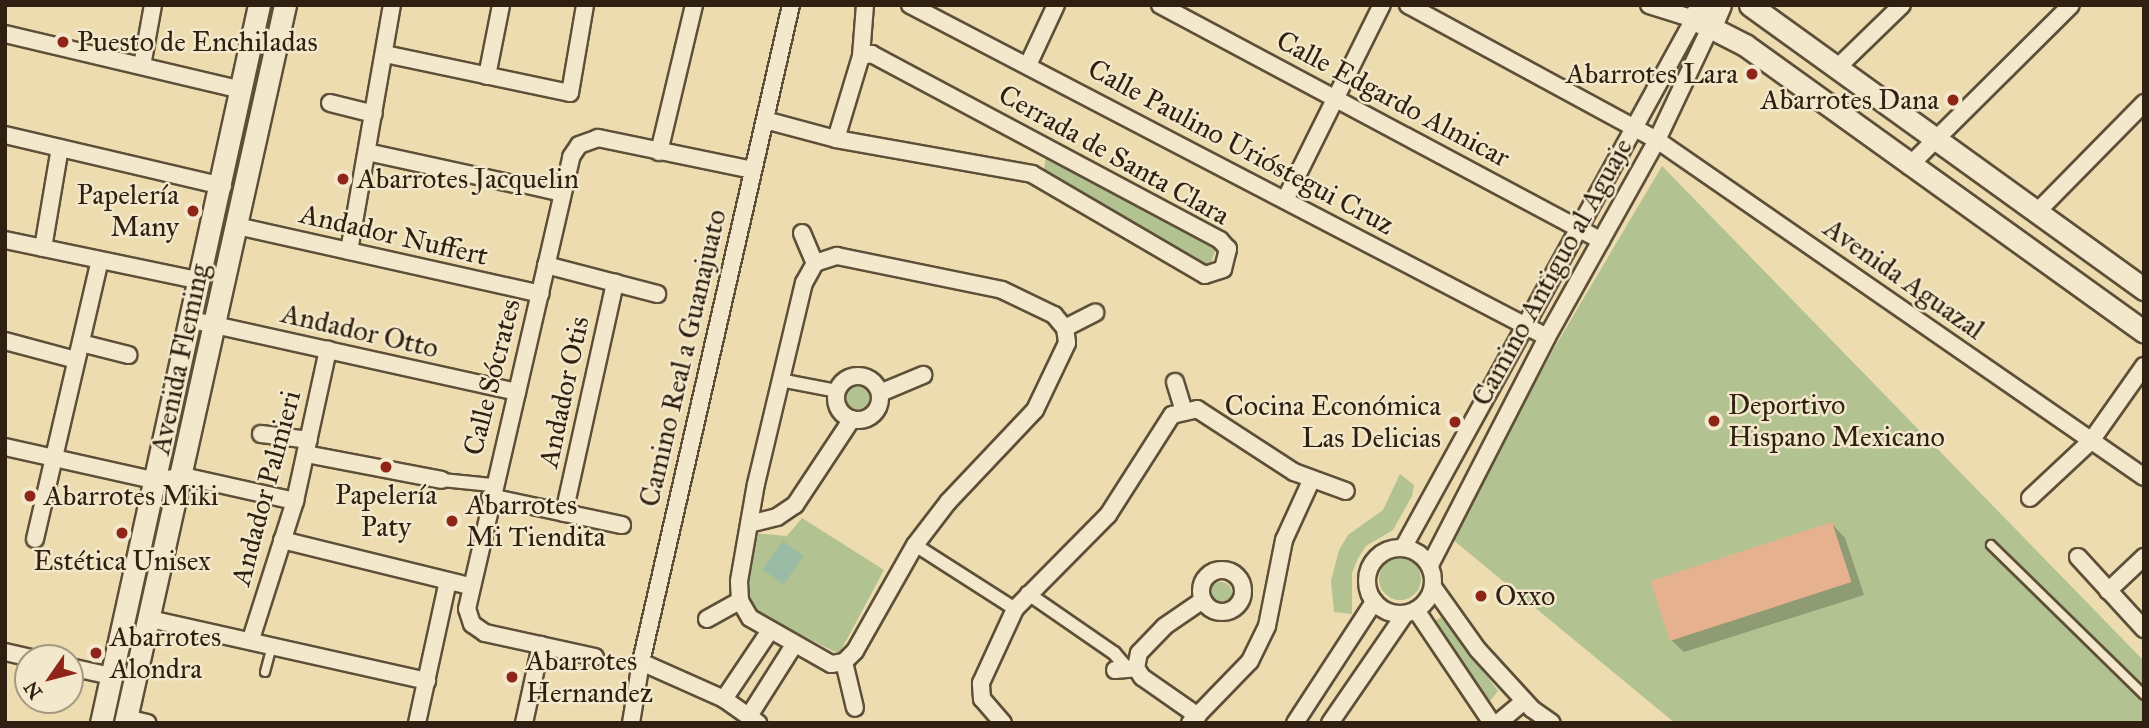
<!DOCTYPE html>
<html>
<head>
<meta charset="utf-8">
<style>
  body { margin:0 }
  #map { position:relative; width:2149px; height:728px; overflow:hidden; background:#ecdcaf; font-family:"IM FELL Great Primer",serif }
  div>[style] { position:absolute }
  .green>* { inset:0; background:#b2c290 }
  .round { border-radius:50% }
  .water>* { inset:0; background:#9abca5; transform-origin:0 0 }
  .shadow>* { inset:0; background:#0003 }
  .building>* { inset:0; background:#e6b18f; transform-origin:0 0 }
  .roads { filter:drop-shadow(2px 0 #5e4f38) drop-shadow(-2px 0 #5e4f38) drop-shadow(0 2px #5e4f38) drop-shadow(0 -2px #5e4f38) }
  .service>* { height:8px; margin:-4px; padding:0 4px; transform-origin:4px; border-radius:4px; background:#f3e8cb }
  .pedestrian>* { height:12px; margin:-6px; padding:0 6px; transform-origin:6px; border-radius:6px; background:#f3e8cb }
  .minor>* { height:16px; margin:-8px; padding:0 8px; transform-origin:8px; border-radius:8px; background:#f3e8cb }
  .minor>.ring { margin:-8px; padding:0; box-sizing:content-box; background:none; border:16px solid #f3e8cb; border-radius:50% }
  .tertiary>* { height:21px; margin:-10.5px; padding:0 10.5px; transform-origin:10.5px; border-radius:10.5px; background:#f3e8cb }
  .dots>* { width:19px; height:19px; translate:-50% -50%; box-sizing:border-box; border:4px solid #f3e8cb; border-radius:50% }
  span { translate:-50% -50%; white-space:nowrap; text-align:center; line-height:1.15; -webkit-text-stroke:5px #f3e8cb; paint-order:stroke }
  .poi-label { font-size:28px; color:#2f2011 }
  .left { translate:0 -50%; text-align:left }
  .right { translate:-100% -50%; text-align:right }
  .street-label { font-size:28px; color:#2f2011 }
  .frame { position:absolute; inset:0; border:7px solid #2f2011; pointer-events:none }
  .north { position:absolute; left:14px; top:644px; width:70px; height:70px; box-sizing:border-box; background:#f3e8cb; border:2px solid #a59881; border-radius:50%; rotate:235deg; font-size:19px; font-weight:700; line-height:28px; text-align:center; color:#2f2011 }
  .north::after { content:''; display:block; margin:auto; width:24px; height:32px; background:#8f2418; clip-path:polygon(50% 0,100% 100%,50% 72%,0 100%) }
</style>
</head>
<body>
<div id="map">
  <div class="green">
    <i style="clip-path:polygon(1046px 155px,1217px 244px,1209px 270px,1044px 170px)"></i>
    <i style="clip-path:polygon(1662px 166px,2144px 661px,2144px 723px,1675px 723px,1452px 539px,1553px 350px)"></i>
    <i class="round" style="left:844px;top:385px;width:26px;height:26px"></i>
    <i style="clip-path:polygon(1400px 474px,1414px 485px,1412px 496px,1393px 530px,1366px 546px,1358px 558px,1352px 573px,1352px 614px,1334px 612px,1331px 581px,1339px 550px,1348px 535px,1383px 510px)"></i>
    <i style="clip-path:polygon(802px 518px,884px 570px,839px 654px,746px 607px,752px 533px,787px 536px)"></i>
    <i class="round" style="left:1379px;top:558px;width:42px;height:42px"></i>
    <i class="round" style="left:1210px;top:582px;width:22px;height:22px"></i>
    <i style="clip-path:polygon(1443px 616px,1498px 691px,1490px 701px,1484px 701px,1435px 621px)"></i>
  </div>
  <div class="water">
    <i style="left:783px;top:541px;width:26px;height:35px;rotate:36deg"></i>
  </div>
  <div class="shadow">
    <i style="clip-path:polygon(1832px 524px,1845px 538px,1864px 595px,1684px 652px,1670px 639px)"></i>
  </div>
  <div class="building">
    <i style="left:1832px;top:522px;width:63px;height:191px;rotate:72deg"></i>
  </div>
  <div class="roads">
    <div class="service">
      <i style="left:1991px;top:545px;width:214px;rotate:44.4deg"></i>
      <i style="left:265px;top:672px;width:28px;rotate:-75deg"></i>
    </div>
    <div class="pedestrian">
      <i style="left:518px;top:185px;width:45px;rotate:12.8deg"></i>
      <i style="left:780px;top:380px;width:58px;rotate:10.9deg"></i>
      <i style="left:442px;top:480px;width:50px;rotate:5.7deg"></i>
      <i style="left:915px;top:545px;width:119px;rotate:32.6deg"></i>
      <i style="left:1027px;top:593px;width:106px;rotate:34.6deg"></i>
      <i style="left:1114px;top:653px;width:21px;rotate:49deg"></i>
    </div>
    <div class="minor">
      <i style="left:910px;top:5px;width:718px;rotate:27.53deg"></i>
      <i style="left:1160px;top:5px;width:500px;rotate:28.1deg"></i>
      <i style="left:1408px;top:5px;width:283px;rotate:28.5deg"></i>
      <i style="left:1657px;top:140px;width:592px;rotate:34.68deg"></i>
      <i style="left:5px;top:34px;width:244px;rotate:13.3deg"></i>
      <i style="left:385px;top:54px;width:189px;rotate:11.9deg"></i>
      <i style="left:570px;top:93px;width:89px;rotate:-80.3deg"></i>
      <i style="left:861px;top:56px;width:51px;rotate:-85.5deg"></i>
      <i style="left:1028px;top:65px;width:66px;rotate:-65deg"></i>
      <i style="left:142px;top:66px;width:62px;rotate:-79.8deg"></i>
      <i style="left:1838px;top:67px;width:89px;rotate:-44.1deg"></i>
      <i style="left:487px;top:76px;width:72px;rotate:-78.8deg"></i>
      <i style="left:330px;top:103px;width:45px;rotate:14deg"></i>
      <i style="left:765px;top:120px;width:73px;rotate:15deg"></i>
      <i style="left:836px;top:139px;width:199px;rotate:10.1deg"></i>
      <i style="left:1032px;top:174px;width:200px;rotate:30.3deg"></i>
      <i style="left:1205px;top:275px;width:19px;rotate:-18deg"></i>
      <i style="left:1223px;top:269px;width:21px;rotate:-76deg"></i>
      <i style="left:1228px;top:249px;width:12px;rotate:-132deg"></i>
      <i style="left:1220px;top:240px;width:395px;rotate:-151.9deg"></i>
      <i style="left:872px;top:54px;width:11px;rotate:170deg"></i>
      <i style="left:5px;top:135px;width:224px;rotate:13.2deg"></i>
      <i style="left:836px;top:139px;width:87px;rotate:-73.2deg"></i>
      <i style="left:367px;top:152px;width:155px;rotate:12.3deg"></i>
      <i style="left:659px;top:152px;width:151px;rotate:-76.6deg"></i>
      <i style="left:1909px;top:166px;width:228px;rotate:-44.8deg"></i>
      <i style="left:1285px;top:200px;width:218px;rotate:-63.6deg"></i>
      <i style="left:2039px;top:210px;width:150px;rotate:-45.5deg"></i>
      <i style="left:237px;top:226px;width:311px;rotate:12.6deg"></i>
      <i style="left:802px;top:233px;width:33px;rotate:67deg"></i>
      <i style="left:5px;top:240px;width:200px;rotate:11.8deg"></i>
      <i style="left:43px;top:248px;width:101px;rotate:-80.4deg"></i>
      <i style="left:349px;top:251px;width:250px;rotate:-80.1deg"></i>
      <i style="left:837px;top:256px;width:168px;rotate:11.6deg"></i>
      <i style="left:1002px;top:290px;width:58px;rotate:25.7deg"></i>
      <i style="left:1054px;top:315px;width:17px;rotate:50deg"></i>
      <i style="left:1065px;top:328px;width:15px;rotate:82deg"></i>
      <i style="left:1067px;top:343px;width:74px;rotate:115.5deg"></i>
      <i style="left:1035px;top:410px;width:127px;rotate:133.4deg"></i>
      <i style="left:948px;top:502px;width:54px;rotate:127.5deg"></i>
      <i style="left:915px;top:545px;width:122px;rotate:119.5deg"></i>
      <i style="left:855px;top:651px;width:16px;rotate:135deg"></i>
      <i style="left:844px;top:662px;width:13px;rotate:171deg"></i>
      <i style="left:831px;top:664px;width:93px;rotate:-150.4deg"></i>
      <i style="left:750px;top:618px;width:20px;rotate:-120deg"></i>
      <i style="left:740px;top:601px;width:20px;rotate:-93deg"></i>
      <i style="left:739px;top:581px;width:98px;rotate:-80.1deg"></i>
      <i style="left:756px;top:484px;width:207px;rotate:-76.6deg"></i>
      <i style="left:804px;top:283px;width:23px;rotate:-61deg"></i>
      <i style="left:815px;top:263px;width:23px;rotate:-18deg"></i>
      <i style="left:546px;top:265px;width:115px;rotate:14.6deg"></i>
      <i style="left:192px;top:320px;width:333px;rotate:12.5deg"></i>
      <i style="left:1065px;top:328px;width:34px;rotate:-27deg"></i>
      <i style="left:5px;top:341px;width:73px;rotate:15deg"></i>
      <i style="left:81px;top:343px;width:49px;rotate:14.3deg"></i>
      <i class="ring" style="left:836px;top:376px;width:28px;height:28px"></i>
      <i style="left:1175px;top:382px;width:28px;rotate:73deg"></i>
      <i style="left:880px;top:393px;width:47px;rotate:-22.7deg"></i>
      <i style="left:261px;top:434px;width:48px;rotate:7.1deg"></i>
      <i style="left:5px;top:447px;width:156px;rotate:12.6deg"></i>
      <i style="left:157px;top:481px;width:26px;rotate:-11deg"></i>
      <i style="left:183px;top:476px;width:115px;rotate:12.6deg"></i>
      <i style="left:306px;top:454px;width:138px;rotate:10.8deg"></i>
      <i style="left:490px;top:497px;width:135px;rotate:12deg"></i>
      <i style="left:2030px;top:498px;width:83px;rotate:-43.1deg"></i>
      <i style="left:2091px;top:441px;width:92px;rotate:-54.8deg"></i>
      <i style="left:564px;top:513px;width:236px;rotate:-77.5deg"></i>
      <i style="left:749px;top:524px;width:29px;rotate:-14deg"></i>
      <i style="left:777px;top:517px;width:22px;rotate:-34deg"></i>
      <i style="left:795px;top:505px;width:103px;rotate:-56.5deg"></i>
      <i style="left:35px;top:539px;width:286px;rotate:-76.9deg"></i>
      <i style="left:282px;top:540px;width:193px;rotate:13.8deg"></i>
      <i class="ring" style="left:1367px;top:548px;width:50px;height:50px"></i>
      <i style="left:1403px;top:548px;width:604px;rotate:-61.19deg"></i>
      <i style="left:1694px;top:19px;width:47px;rotate:-162.7deg"></i>
      <i style="left:2078px;top:557px;width:98px;rotate:47.5deg"></i>
      <i style="left:1430px;top:565px;width:256px;rotate:-62.8deg"></i>
      <i style="left:1547px;top:337px;width:226px;rotate:-60.8deg"></i>
      <i style="left:1657px;top:140px;width:126px;rotate:-64.7deg"></i>
      <i class="ring" style="left:1201px;top:570px;width:26px;height:26px"></i>
      <i style="left:1433px;top:587px;width:77px;rotate:54.5deg"></i>
      <i style="left:1478px;top:650px;width:80px;rotate:47.5deg"></i>
      <i style="left:1532px;top:709px;width:24px;rotate:35deg"></i>
      <i style="left:2108px;top:591px;width:50px;rotate:-43.4deg"></i>
      <i style="left:1416px;top:610px;width:136px;rotate:56.1deg"></i>
      <i style="left:150px;top:619px;width:284px;rotate:12.6deg"></i>
      <i style="left:707px;top:619px;width:38px;rotate:-29deg"></i>
      <i style="left:251px;top:639px;width:145px;rotate:-72.3deg"></i>
      <i style="left:295px;top:501px;width:155px;rotate:-77.7deg"></i>
      <i style="left:5px;top:652px;width:27px;rotate:13deg"></i>
      <i style="left:595px;top:657px;width:113px;rotate:-167.7deg"></i>
      <i style="left:485px;top:633px;width:16px;rotate:-145deg"></i>
      <i style="left:472px;top:624px;width:16px;rotate:-108deg"></i>
      <i style="left:467px;top:609px;width:464px;rotate:-77deg"></i>
      <i style="left:571px;top:157px;width:14px;rotate:-56deg"></i>
      <i style="left:579px;top:145px;width:20px;rotate:-20deg"></i>
      <i style="left:598px;top:138px;width:158px;rotate:11.7deg"></i>
      <i style="left:641px;top:662px;width:91px;rotate:24deg"></i>
      <i style="left:724px;top:699px;width:42px;rotate:35.2deg"></i>
      <i style="left:844px;top:662px;width:47px;rotate:76.6deg"></i>
      <i style="left:70px;top:667px;width:42px;rotate:12.4deg"></i>
      <i style="left:1136px;top:668px;width:15px;rotate:-79deg"></i>
      <i style="left:1139px;top:653px;width:37px;rotate:-46deg"></i>
      <i style="left:1165px;top:626px;width:46px;rotate:-34.4deg"></i>
      <i style="left:1136px;top:668px;width:11px;rotate:56deg"></i>
      <i style="left:1142px;top:677px;width:68px;rotate:34.9deg"></i>
      <i style="left:1115px;top:670px;width:21px;rotate:-5deg"></i>
      <i style="left:724px;top:699px;width:81px;rotate:-56.1deg"></i>
      <i style="left:749px;top:716px;width:84px;rotate:-57.6deg"></i>
      <i style="left:126px;top:718px;width:22px;rotate:13deg"></i>
      <i style="left:417px;top:723px;width:145px;rotate:-77.7deg"></i>
      <i style="left:524px;top:723px;width:80px;rotate:-77.7deg"></i>
      <i style="left:631px;top:723px;width:62px;rotate:-80.7deg"></i>
      <i style="left:641px;top:662px;width:674px;rotate:-77.14deg"></i>
      <i style="left:1003px;top:723px;width:32px;rotate:-131deg"></i>
      <i style="left:982px;top:699px;width:16px;rotate:-94deg"></i>
      <i style="left:981px;top:683px;width:81px;rotate:-65.3deg"></i>
      <i style="left:1015px;top:609px;width:132px;rotate:-45.3deg"></i>
      <i style="left:1108px;top:515px;width:119px;rotate:-57.4deg"></i>
      <i style="left:1172px;top:415px;width:26px;rotate:-13deg"></i>
      <i style="left:1197px;top:409px;width:116px;rotate:33deg"></i>
      <i style="left:1294px;top:472px;width:55px;rotate:20.1deg"></i>
      <i style="left:1190px;top:723px;width:86px;rotate:-45.9deg"></i>
      <i style="left:1250px;top:661px;width:39px;rotate:-64deg"></i>
      <i style="left:1267px;top:626px;width:88px;rotate:-78.8deg"></i>
      <i style="left:1284px;top:540px;width:65px;rotate:-65.4deg"></i>
      <i style="left:1295px;top:723px;width:145px;rotate:-56.9deg"></i>
      <i style="left:1330px;top:723px;width:132px;rotate:-55.5deg"></i>
      <i style="left:1498px;top:723px;width:34px;rotate:-40deg"></i>
    </div>
    <div class="tertiary">
      <i style="left:1701px;top:5px;width:16px;rotate:117deg"></i>
      <i style="left:1694px;top:19px;width:57px;rotate:27deg"></i>
      <i style="left:1745px;top:45px;width:491px;rotate:35.7deg"></i>
      <i style="left:1750px;top:5px;width:486px;rotate:35.8deg"></i>
      <i style="left:1711px;top:26px;width:23px;rotate:-67deg"></i>
      <i style="left:101px;top:723px;width:735px;rotate:-77.59deg"></i>
      <i style="left:125px;top:723px;width:736px;rotate:-77.44deg"></i>
    </div>
  </div>
  <div class="dots">
    <i style="left:63px;top:42px;background:#8f2418"></i>
    <i style="left:1752px;top:74px;background:#8f2418"></i>
    <i style="left:1953px;top:100px;background:#8f2418"></i>
    <i style="left:343px;top:179px;background:#8f2418"></i>
    <i style="left:193px;top:211px;background:#8f2418"></i>
    <i style="left:1714px;top:421px;background:#8f2418"></i>
    <i style="left:1455px;top:422px;background:#8f2418"></i>
    <i style="left:386px;top:467px;background:#8f2418"></i>
    <i style="left:30px;top:496px;background:#8f2418"></i>
    <i style="left:452px;top:521px;background:#8f2418"></i>
    <i style="left:122px;top:533px;background:#8f2418"></i>
    <i style="left:1481px;top:596px;background:#8f2418"></i>
    <i style="left:96px;top:653px;background:#8f2418"></i>
    <i style="left:512px;top:677px;background:#8f2418"></i>
  </div>
  <div class="poi-label">
    <span class="left" style="left:77px;top:42px">Puesto de Enchiladas</span>
    <span class="right" style="left:1738px;top:74px">Abarrotes Lara</span>
    <span class="right" style="left:1939px;top:100px">Abarrotes Dana</span>
    <span class="left" style="left:357px;top:179px">Abarrotes Jacquelin</span>
    <span class="right" style="left:179px;top:211px">Papelería<br>Many</span>
    <span class="left" style="left:1728px;top:421px">Deportivo<br>Hispano Mexicano</span>
    <span class="right" style="left:1441px;top:422px">Cocina Económica<br>Las Delicias</span>
    <span style="left:386px;top:511px">Papelería<br>Paty</span>
    <span class="left" style="left:44px;top:496px">Abarrotes Miki</span>
    <span class="left" style="left:466px;top:521px">Abarrotes<br>Mi Tiendita</span>
    <span style="left:122px;top:561px">Estética Unisex</span>
    <span class="left" style="left:1495px;top:596px">Oxxo</span>
    <span class="left" style="left:110px;top:653px">Abarrotes<br>Alondra</span>
    <span class="left" style="left:526px;top:677px">Abarrotes<br>Hernandez</span>
  </div>
  <div class="street-label">
    <span style="left:1393px;top:99px;rotate:28deg">Calle Edgardo Almicar</span>
    <span style="left:1241px;top:147px;rotate:28deg">Calle Paulino Urióstegui Cruz</span>
    <span style="left:1114px;top:155px;rotate:29deg">Cerrada de Santa Clara</span>
    <span style="left:394px;top:235px;rotate:13deg">Andador Nuffert</span>
    <span style="left:1552px;top:272px;rotate:-61deg">Camino Antiguo al Aguaje</span>
    <span style="left:1904px;top:279px;rotate:35deg">Avenida Aguazal</span>
    <span style="left:360px;top:331px;rotate:13deg">Andador Otto</span>
    <span style="left:683px;top:358px;rotate:-77deg">Camino Real a Guanajuato</span>
    <span style="left:180px;top:359px;rotate:-78deg">Avenida Fleming</span>
    <span style="left:492px;top:377px;rotate:-76deg">Calle Sócrates</span>
    <span style="left:564px;top:392px;rotate:-78deg">Andador Otis</span>
    <span style="left:266px;top:488px;rotate:-75deg">Andador Palmieri</span>
  </div>
  <div class="frame"></div>
  <div class="north">N</div>
</div>
</body>
</html>
